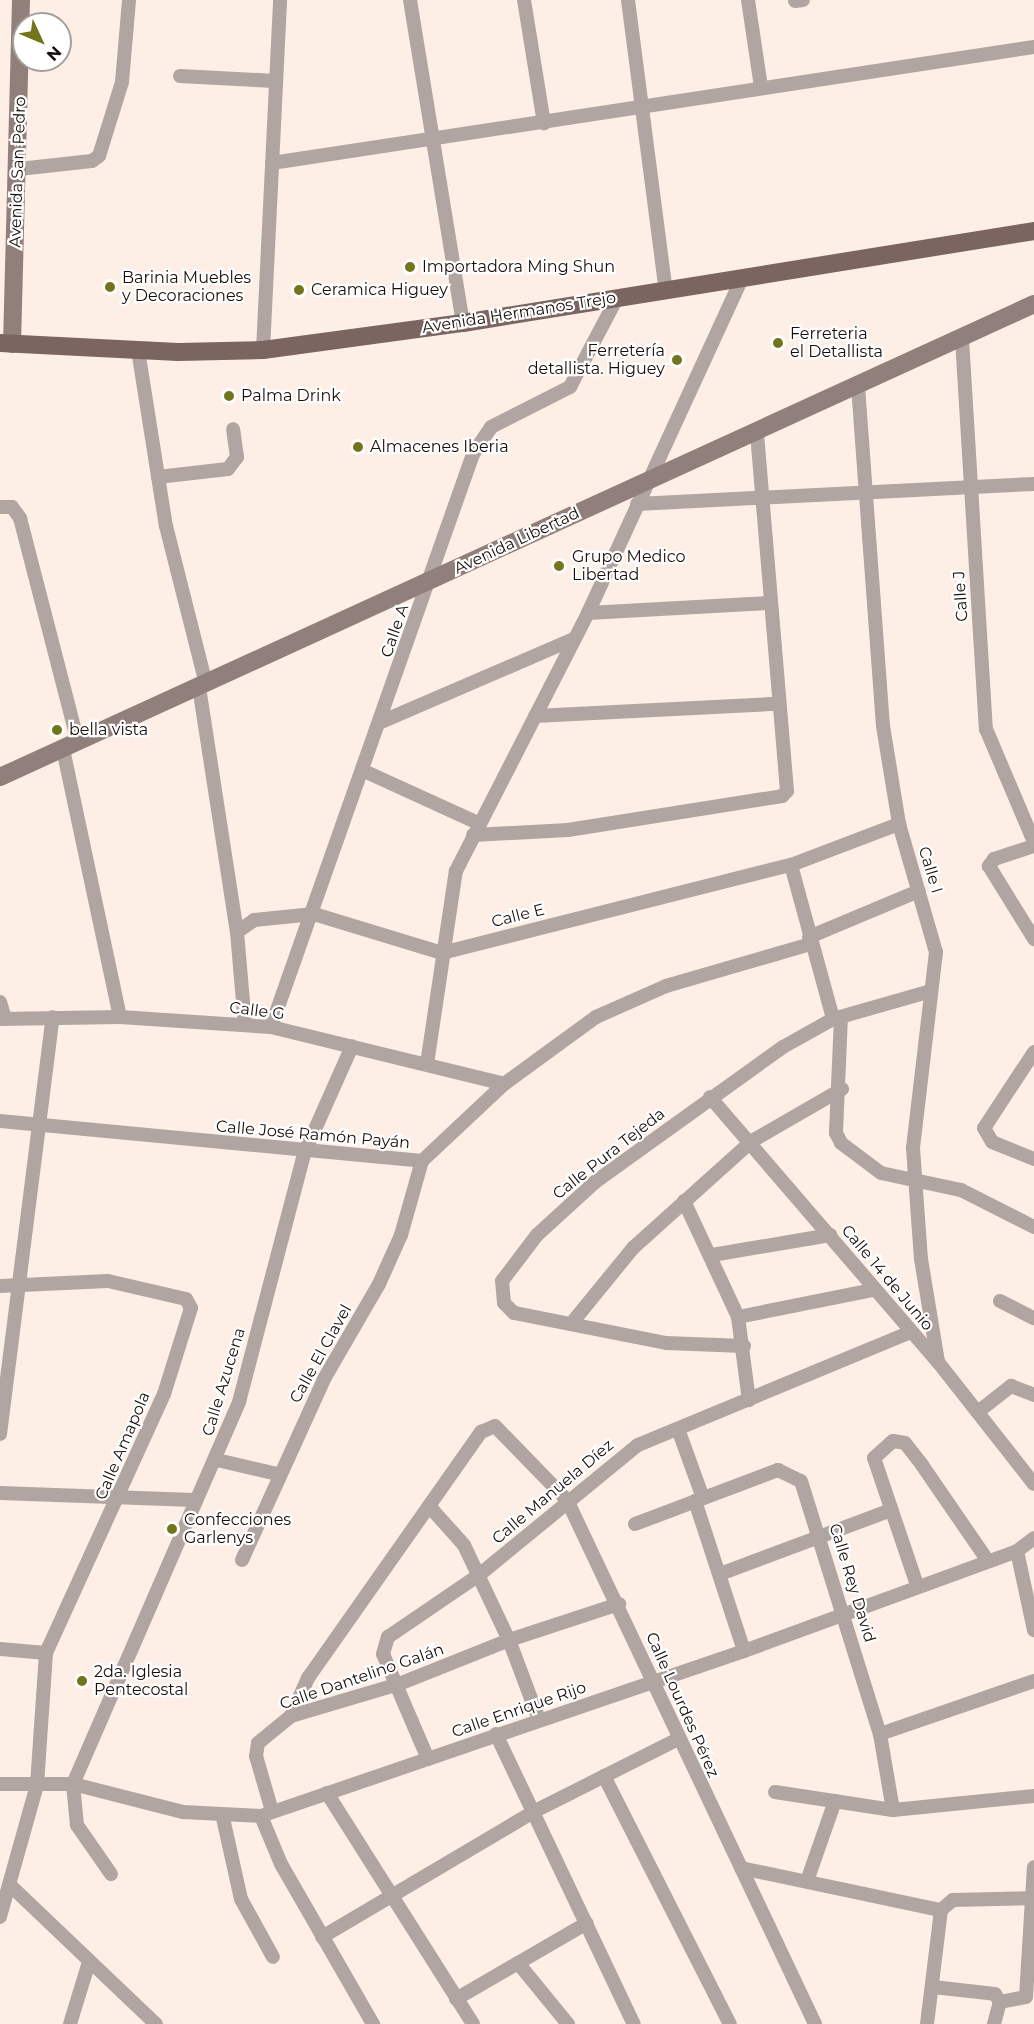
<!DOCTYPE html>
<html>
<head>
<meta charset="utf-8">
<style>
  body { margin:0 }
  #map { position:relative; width:1034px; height:2024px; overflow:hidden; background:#feefe6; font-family:Montserrat,sans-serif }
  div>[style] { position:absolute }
  .street>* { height:14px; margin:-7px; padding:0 7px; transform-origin:7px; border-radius:7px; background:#b1a5a2 }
  .secondary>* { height:18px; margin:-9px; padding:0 9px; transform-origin:9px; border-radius:9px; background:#917f7c }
  .primary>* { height:18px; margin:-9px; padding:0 9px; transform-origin:9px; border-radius:9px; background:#7a6561 }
  .dots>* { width:16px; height:16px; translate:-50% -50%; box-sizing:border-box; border:3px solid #fff; border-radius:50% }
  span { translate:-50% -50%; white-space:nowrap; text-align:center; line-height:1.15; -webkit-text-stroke:4.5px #fff; paint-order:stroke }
  .street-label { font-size:16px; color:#180f0b }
  .poi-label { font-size:16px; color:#180f0b }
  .left { translate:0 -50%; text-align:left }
  .right { translate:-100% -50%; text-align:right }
  .north { position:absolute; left:12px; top:12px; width:60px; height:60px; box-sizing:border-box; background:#fff; border:2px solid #a39f9d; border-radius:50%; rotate:134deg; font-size:16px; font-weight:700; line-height:24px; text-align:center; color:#180f0b }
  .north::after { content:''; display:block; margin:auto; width:21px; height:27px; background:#72751b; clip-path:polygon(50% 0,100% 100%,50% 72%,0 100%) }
</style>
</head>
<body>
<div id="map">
  <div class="street">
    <i style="left:410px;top:0;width:327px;rotate:80.7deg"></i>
    <i style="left:524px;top:0;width:125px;rotate:80.8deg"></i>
    <i style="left:628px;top:0;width:293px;rotate:82.6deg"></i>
    <i style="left:748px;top:0;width:88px;rotate:81.5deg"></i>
    <i style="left:795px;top:1px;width:8px;rotate:-7deg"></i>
    <i style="left:180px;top:76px;width:96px;rotate:3deg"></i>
    <i style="left:272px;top:163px;width:771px;rotate:-8.66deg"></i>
    <i style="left:19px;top:169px;width:73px;rotate:-6.3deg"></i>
    <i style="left:92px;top:161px;width:9px;rotate:-36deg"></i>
    <i style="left:99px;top:156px;width:77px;rotate:-72.7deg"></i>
    <i style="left:122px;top:82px;width:82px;rotate:-85.1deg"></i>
    <i style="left:962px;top:339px;width:391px;rotate:86.5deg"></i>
    <i style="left:986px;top:729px;width:123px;rotate:67deg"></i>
    <i style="left:138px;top:350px;width:178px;rotate:81deg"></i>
    <i style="left:166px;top:526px;width:163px;rotate:75.8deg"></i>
    <i style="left:263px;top:350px;width:350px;rotate:-87.2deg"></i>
    <i style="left:858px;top:386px;width:341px;rotate:85.8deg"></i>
    <i style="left:883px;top:726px;width:99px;rotate:80.7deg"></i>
    <i style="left:899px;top:824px;width:133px;rotate:73.9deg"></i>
    <i style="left:936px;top:952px;width:197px;rotate:96.7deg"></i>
    <i style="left:913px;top:1148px;width:111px;rotate:85.9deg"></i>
    <i style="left:921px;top:1259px;width:104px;rotate:80.6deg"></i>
    <i style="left:158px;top:477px;width:70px;rotate:-6.5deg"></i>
    <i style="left:228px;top:469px;width:15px;rotate:-53deg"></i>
    <i style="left:237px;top:457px;width:28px;rotate:-98deg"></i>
    <i style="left:637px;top:504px;width:398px;rotate:-2.9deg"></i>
    <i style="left:0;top:507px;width:12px"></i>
    <i style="left:12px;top:507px;width:14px;rotate:54deg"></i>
    <i style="left:20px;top:518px;width:231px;rotate:75.5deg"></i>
    <i style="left:588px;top:613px;width:181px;rotate:-3.2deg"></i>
    <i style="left:199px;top:687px;width:248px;rotate:81.2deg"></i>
    <i style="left:535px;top:716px;width:241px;rotate:-2.9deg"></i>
    <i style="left:381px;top:722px;width:210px;rotate:-23.3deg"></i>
    <i style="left:63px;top:749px;width:274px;rotate:78deg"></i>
    <i style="left:364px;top:771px;width:125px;rotate:24.5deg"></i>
    <i style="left:473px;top:835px;width:95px;rotate:-3deg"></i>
    <i style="left:568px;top:830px;width:217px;rotate:-9deg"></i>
    <i style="left:782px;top:796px;width:7px;rotate:-45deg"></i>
    <i style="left:787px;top:791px;width:362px;rotate:-94.8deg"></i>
    <i style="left:1034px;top:846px;width:42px;rotate:162deg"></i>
    <i style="left:994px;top:859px;width:9px;rotate:126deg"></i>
    <i style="left:989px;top:866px;width:86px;rotate:58.3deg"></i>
    <i style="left:791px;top:865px;width:160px;rotate:74.7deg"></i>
    <i style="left:809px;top:937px;width:119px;rotate:-22.7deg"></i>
    <i style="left:0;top:1002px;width:17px;rotate:73deg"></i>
    <i style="left:841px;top:1017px;width:116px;rotate:92.5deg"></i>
    <i style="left:836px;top:1133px;width:11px;rotate:63deg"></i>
    <i style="left:841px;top:1143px;width:50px;rotate:36.9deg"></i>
    <i style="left:881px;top:1173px;width:82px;rotate:12deg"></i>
    <i style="left:961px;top:1190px;width:82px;rotate:26.9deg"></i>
    <i style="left:0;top:1019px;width:120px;rotate:-1deg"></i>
    <i style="left:120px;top:1017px;width:151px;rotate:3.8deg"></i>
    <i style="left:271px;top:1027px;width:240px;rotate:13.7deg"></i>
    <i style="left:245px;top:1025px;width:93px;rotate:-94.9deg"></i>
    <i style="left:237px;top:932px;width:21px;rotate:-35deg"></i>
    <i style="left:254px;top:920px;width:60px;rotate:-5.7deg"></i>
    <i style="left:314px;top:914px;width:134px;rotate:16.9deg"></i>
    <i style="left:442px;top:953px;width:360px;rotate:-14.2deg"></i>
    <i style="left:791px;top:865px;width:116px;rotate:-20.8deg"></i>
    <i style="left:271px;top:1027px;width:608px;rotate:-70.58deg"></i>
    <i style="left:473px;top:454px;width:32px;rotate:-56deg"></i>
    <i style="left:491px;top:427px;width:89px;rotate:-26.9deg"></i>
    <i style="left:570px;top:387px;width:101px;rotate:-62.2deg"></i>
    <i style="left:1034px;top:1052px;width:91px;rotate:123.3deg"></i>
    <i style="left:984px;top:1128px;width:16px;rotate:60deg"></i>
    <i style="left:992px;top:1142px;width:45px;rotate:22deg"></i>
    <i style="left:427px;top:1064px;width:195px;rotate:-81.5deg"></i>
    <i style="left:456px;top:871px;width:290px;rotate:-62.9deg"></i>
    <i style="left:588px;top:613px;width:366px;rotate:-65.3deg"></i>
    <i style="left:710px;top:1097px;width:350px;rotate:49.3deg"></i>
    <i style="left:938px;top:1362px;width:155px;rotate:51.8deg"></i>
    <i style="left:0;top:1121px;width:424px;rotate:5.4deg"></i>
    <i style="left:422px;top:1161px;width:112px;rotate:-43.2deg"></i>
    <i style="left:504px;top:1084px;width:114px;rotate:-36.1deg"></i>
    <i style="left:596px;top:1017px;width:77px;rotate:-23.9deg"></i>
    <i style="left:666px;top:986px;width:151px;rotate:-16.2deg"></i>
    <i style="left:684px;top:1201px;width:128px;rotate:65deg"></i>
    <i style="left:738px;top:1317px;width:84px;rotate:82.5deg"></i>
    <i style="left:712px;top:1255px;width:120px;rotate:-9.6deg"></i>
    <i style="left:0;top:1286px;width:108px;rotate:-2.7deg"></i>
    <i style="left:108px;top:1281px;width:80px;rotate:13deg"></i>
    <i style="left:186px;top:1299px;width:10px;rotate:61deg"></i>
    <i style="left:191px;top:1308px;width:90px;rotate:107.4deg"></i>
    <i style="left:164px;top:1394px;width:285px;rotate:114.5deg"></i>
    <i style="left:46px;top:1653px;width:132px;rotate:93.9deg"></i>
    <i style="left:37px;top:1785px;width:137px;rotate:105.7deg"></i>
    <i style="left:1000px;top:1301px;width:38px;rotate:27deg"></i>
    <i style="left:738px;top:1317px;width:138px;rotate:-11.3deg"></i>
    <i style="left:571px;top:1324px;width:98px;rotate:-50.8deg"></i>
    <i style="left:633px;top:1248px;width:160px;rotate:-42deg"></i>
    <i style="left:752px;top:1141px;width:104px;rotate:-30deg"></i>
    <i style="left:744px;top:1346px;width:78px;rotate:-177.8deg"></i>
    <i style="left:666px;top:1343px;width:155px;rotate:-168.8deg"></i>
    <i style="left:514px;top:1313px;width:14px;rotate:-135deg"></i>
    <i style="left:504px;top:1303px;width:22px;rotate:-95deg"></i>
    <i style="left:502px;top:1281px;width:58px;rotate:-52.7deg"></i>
    <i style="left:537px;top:1235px;width:79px;rotate:-42.4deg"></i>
    <i style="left:595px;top:1182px;width:231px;rotate:-35.7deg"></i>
    <i style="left:783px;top:1047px;width:57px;rotate:-29.2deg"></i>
    <i style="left:833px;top:1019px;width:102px;rotate:-15.9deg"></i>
    <i style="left:979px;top:1411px;width:41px;rotate:-38deg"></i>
    <i style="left:1011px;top:1386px;width:25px;rotate:21deg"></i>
    <i style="left:678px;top:1429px;width:73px;rotate:70.1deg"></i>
    <i style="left:0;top:1434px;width:420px;rotate:-82.8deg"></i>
    <i style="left:217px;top:1460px;width:62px;rotate:13.1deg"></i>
    <i style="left:0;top:1493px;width:194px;rotate:2.1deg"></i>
    <i style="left:695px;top:1501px;width:158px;rotate:71.9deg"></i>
    <i style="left:429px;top:1506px;width:52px;rotate:48.1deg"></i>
    <i style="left:464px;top:1545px;width:105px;rotate:64.7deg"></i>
    <i style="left:509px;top:1640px;width:85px;rotate:69.4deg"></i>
    <i style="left:635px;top:1524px;width:153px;rotate:-20.7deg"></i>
    <i style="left:778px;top:1470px;width:25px;rotate:26deg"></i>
    <i style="left:801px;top:1481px;width:265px;rotate:72.7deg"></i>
    <i style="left:880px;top:1734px;width:77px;rotate:80.3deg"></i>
    <i style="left:1017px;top:1551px;width:81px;rotate:77.9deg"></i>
    <i style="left:242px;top:1560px;width:199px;rotate:-65.6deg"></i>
    <i style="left:324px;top:1379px;width:110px;rotate:-59.9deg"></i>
    <i style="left:379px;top:1284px;width:54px;rotate:-65.8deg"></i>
    <i style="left:401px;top:1235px;width:77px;rotate:-74.2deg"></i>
    <i style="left:720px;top:1574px;width:183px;rotate:-20.5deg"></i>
    <i style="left:917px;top:1585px;width:134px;rotate:-108.7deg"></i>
    <i style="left:874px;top:1458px;width:25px;rotate:-42deg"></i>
    <i style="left:893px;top:1441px;width:12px;rotate:9deg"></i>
    <i style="left:905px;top:1443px;width:28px;rotate:52deg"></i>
    <i style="left:922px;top:1465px;width:116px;rotate:55.5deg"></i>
    <i style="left:0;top:1649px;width:46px;rotate:5deg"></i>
    <i style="left:291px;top:1716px;width:42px;rotate:-65.9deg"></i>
    <i style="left:308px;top:1678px;width:301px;rotate:-54.9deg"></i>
    <i style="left:481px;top:1432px;width:15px;rotate:-23deg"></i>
    <i style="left:495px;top:1426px;width:103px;rotate:45.8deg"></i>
    <i style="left:567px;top:1500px;width:580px;rotate:64.67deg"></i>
    <i style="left:496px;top:1734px;width:321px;rotate:64.6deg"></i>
    <i style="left:880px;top:1734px;width:163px;rotate:-19deg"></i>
    <i style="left:428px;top:1759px;width:114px;rotate:-113.2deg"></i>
    <i style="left:383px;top:1654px;width:18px;rotate:-74deg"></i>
    <i style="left:388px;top:1637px;width:110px;rotate:-34.3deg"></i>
    <i style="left:479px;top:1575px;width:205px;rotate:-39.3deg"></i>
    <i style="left:638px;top:1445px;width:293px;rotate:-22.5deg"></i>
    <i style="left:604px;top:1776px;width:278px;rotate:63.1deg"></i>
    <i style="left:0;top:1784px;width:73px"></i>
    <i style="left:73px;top:1784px;width:114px;rotate:14.3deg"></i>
    <i style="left:183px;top:1812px;width:78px;rotate:2.9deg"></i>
    <i style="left:261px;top:1816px;width:510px;rotate:-18.86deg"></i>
    <i style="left:744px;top:1651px;width:291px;rotate:-20.1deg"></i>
    <i style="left:1017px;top:1551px;width:21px;rotate:-37deg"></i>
    <i style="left:775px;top:1792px;width:119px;rotate:8.7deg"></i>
    <i style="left:893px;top:1810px;width:142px;rotate:-5.7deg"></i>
    <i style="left:327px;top:1793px;width:273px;rotate:57.7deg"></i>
    <i style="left:272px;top:1811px;width:57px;rotate:-106.2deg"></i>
    <i style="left:256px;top:1756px;width:13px;rotate:-81deg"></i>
    <i style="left:258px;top:1743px;width:43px;rotate:-39.3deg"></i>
    <i style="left:291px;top:1716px;width:113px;rotate:-16.5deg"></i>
    <i style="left:399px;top:1684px;width:118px;rotate:-21.8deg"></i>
    <i style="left:509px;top:1640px;width:116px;rotate:-18.1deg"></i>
    <i style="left:261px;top:1816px;width:52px;rotate:67.4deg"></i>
    <i style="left:281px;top:1864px;width:185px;rotate:60.1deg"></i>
    <i style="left:223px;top:1818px;width:83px;rotate:77.5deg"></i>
    <i style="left:241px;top:1899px;width:66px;rotate:61.1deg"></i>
    <i style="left:741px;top:1868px;width:204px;rotate:11.9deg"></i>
    <i style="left:941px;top:1910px;width:115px;rotate:97deg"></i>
    <i style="left:111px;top:1874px;width:60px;rotate:-124.8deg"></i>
    <i style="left:77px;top:1825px;width:41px;rotate:-95.6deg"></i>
    <i style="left:73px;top:1784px;width:417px;rotate:-66.5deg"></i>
    <i style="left:239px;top:1402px;width:256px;rotate:-75.3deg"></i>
    <i style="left:304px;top:1154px;width:118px;rotate:-66deg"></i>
    <i style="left:807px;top:1881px;width:85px;rotate:-70.7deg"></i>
    <i style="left:12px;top:1887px;width:199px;rotate:43.6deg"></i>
    <i style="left:941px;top:1910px;width:16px;rotate:-40deg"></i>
    <i style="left:953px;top:1900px;width:81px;rotate:-1.4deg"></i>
    <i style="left:322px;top:1937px;width:245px;rotate:-30.6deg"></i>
    <i style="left:533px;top:1812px;width:162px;rotate:-26.7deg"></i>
    <i style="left:518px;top:1963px;width:79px;rotate:50.7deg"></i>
    <i style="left:933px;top:1987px;width:62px;rotate:6.4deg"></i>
    <i style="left:995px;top:1994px;width:9px;rotate:58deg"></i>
    <i style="left:456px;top:1999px;width:151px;rotate:-30.1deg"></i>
    <i style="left:1000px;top:2002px;width:26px;rotate:-11deg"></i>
    <i style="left:1026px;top:1997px;width:130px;rotate:-86.5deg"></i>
    <i style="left:70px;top:2024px;width:65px;rotate:-73deg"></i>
    <i style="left:994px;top:2024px;width:23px;rotate:-75deg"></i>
  </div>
  <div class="secondary">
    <i style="left:12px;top:344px;width:344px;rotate:-88.5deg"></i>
    <i style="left:0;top:777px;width:1137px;rotate:-24.58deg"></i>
  </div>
  <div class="primary">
    <i style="left:0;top:343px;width:178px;rotate:2.9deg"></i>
    <i style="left:178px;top:352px;width:85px;rotate:-1.3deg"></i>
    <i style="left:263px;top:350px;width:202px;rotate:-7.7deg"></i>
    <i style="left:463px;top:323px;width:578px;rotate:-9.15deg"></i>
  </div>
  <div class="dots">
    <i style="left:410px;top:267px;background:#72751b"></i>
    <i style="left:110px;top:287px;background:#72751b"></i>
    <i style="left:299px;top:290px;background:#72751b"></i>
    <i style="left:778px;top:343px;background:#72751b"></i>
    <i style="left:677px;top:360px;background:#72751b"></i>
    <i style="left:229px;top:396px;background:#72751b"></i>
    <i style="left:358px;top:447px;background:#72751b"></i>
    <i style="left:559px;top:566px;background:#72751b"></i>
    <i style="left:57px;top:730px;background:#72751b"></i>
    <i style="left:172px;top:1529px;background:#72751b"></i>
    <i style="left:82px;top:1681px;background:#72751b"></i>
  </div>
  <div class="street-label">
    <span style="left:18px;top:172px;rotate:-88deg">Avenida San Pedro</span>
    <span style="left:519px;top:313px;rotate:-9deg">Avenida Hermanos Trejo</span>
    <span style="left:517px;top:541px;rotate:-25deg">Avenida Libertad</span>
    <span style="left:961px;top:596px;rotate:-94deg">Calle J</span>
    <span style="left:395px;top:631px;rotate:-71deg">Calle A</span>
    <span style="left:930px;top:870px;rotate:73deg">Calle I</span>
    <span style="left:518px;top:916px;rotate:-14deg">Calle E</span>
    <span style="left:257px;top:1011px;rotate:7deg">Calle G</span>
    <span style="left:313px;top:1135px;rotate:5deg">Calle José Ramón Payán</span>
    <span style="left:609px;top:1154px;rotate:-38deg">Calle Pura Tejeda</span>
    <span style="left:887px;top:1278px;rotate:50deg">Calle 14 de Junio</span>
    <span style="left:321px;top:1354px;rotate:-61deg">Calle El Clavel</span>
    <span style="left:224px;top:1382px;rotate:-73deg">Calle Azucena</span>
    <span style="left:123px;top:1446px;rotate:-67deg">Calle Amapola</span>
    <span style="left:553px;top:1492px;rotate:-40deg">Calle Manuela Díez</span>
    <span style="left:852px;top:1583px;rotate:73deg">Calle Rey David</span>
    <span style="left:362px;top:1677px;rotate:-19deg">Calle Dantelino Galán</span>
    <span style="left:682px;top:1705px;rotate:66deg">Calle Lourdes Pérez</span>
    <span style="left:519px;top:1710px;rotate:-19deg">Calle Enrique Rijo</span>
  </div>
  <div class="poi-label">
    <span class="left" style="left:422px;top:267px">Importadora Ming Shun</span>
    <span class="left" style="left:122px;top:287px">Barinia Muebles<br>y Decoraciones</span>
    <span class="left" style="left:311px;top:290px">Ceramica Higuey</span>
    <span class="left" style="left:790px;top:343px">Ferreteria<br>el Detallista</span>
    <span class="right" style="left:665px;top:360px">Ferretería<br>detallista. Higuey</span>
    <span class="left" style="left:241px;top:396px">Palma Drink</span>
    <span class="left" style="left:370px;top:447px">Almacenes Iberia</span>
    <span class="left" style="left:572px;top:566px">Grupo Medico<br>Libertad</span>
    <span class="left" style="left:69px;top:730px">bella vista</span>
    <span class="left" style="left:184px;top:1529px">Confecciones<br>Garlenys</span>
    <span class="left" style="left:94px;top:1681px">2da. Iglesia<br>Pentecostal</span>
  </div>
  <div class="north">N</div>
</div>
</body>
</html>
